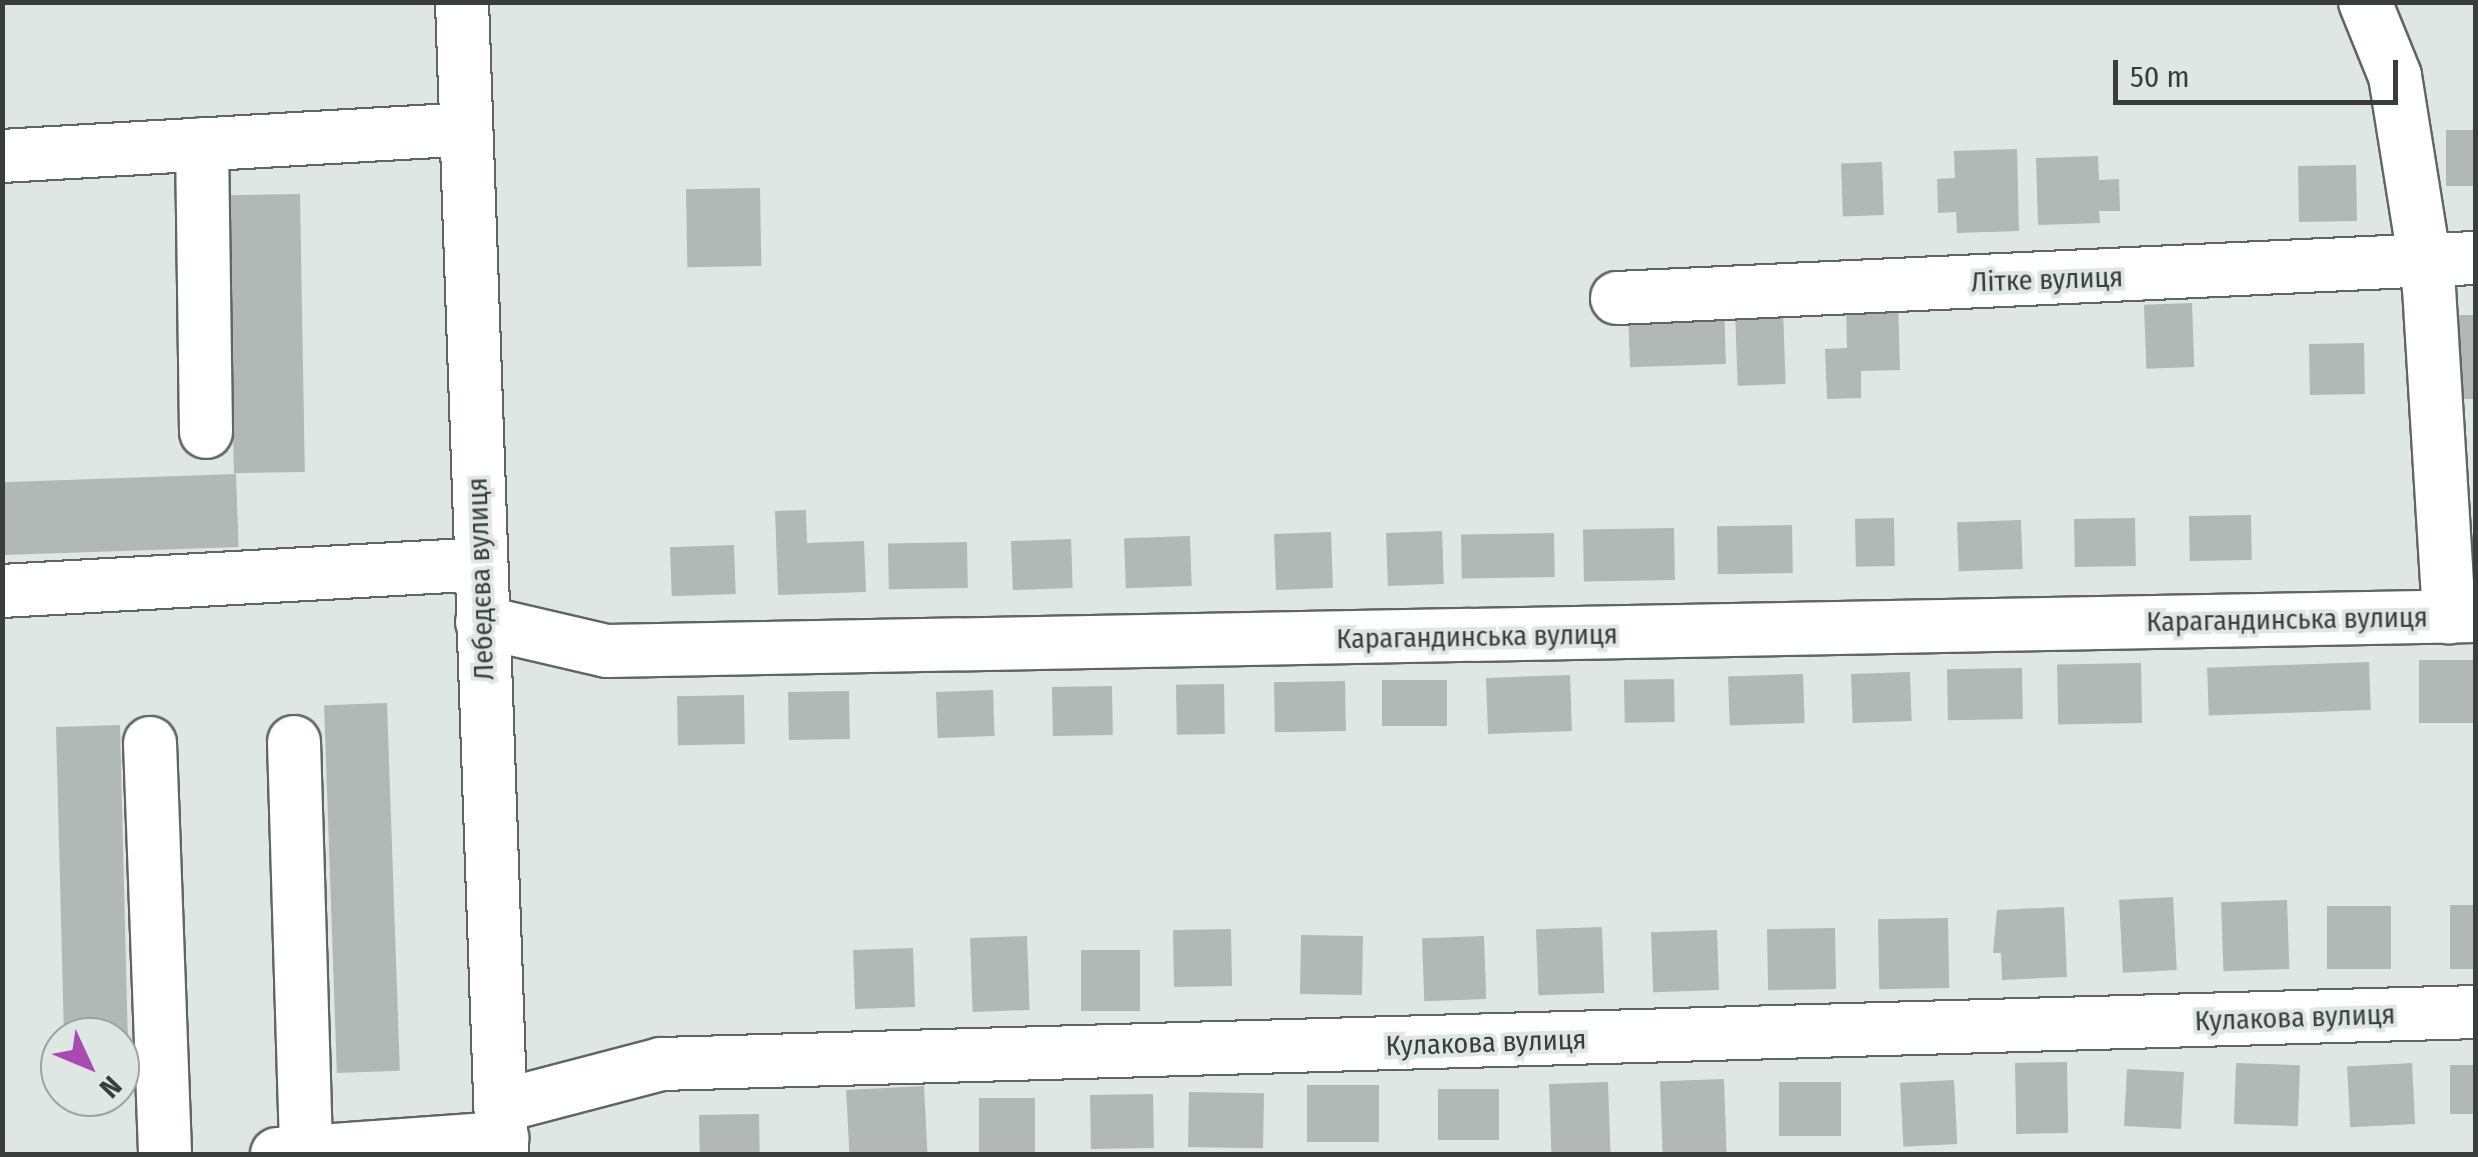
<!DOCTYPE html>
<html>
<head>
<meta charset="utf-8">
<style>
  body { margin:0 }
  #map { position:relative; width:2478px; height:1157px; overflow:hidden; background:#dfe7e4; font-family:"Fira Sans Condensed",sans-serif }
  div>[style] { position:absolute }
  .building>* { inset:0; background:#b1b8b6; transform-origin:0 0 }
  .roads { filter:drop-shadow(2px 0 #5f6663) drop-shadow(-2px 0 #5f6663) drop-shadow(0 2px #5f6663) drop-shadow(0 -2px #5f6663) }
  .minor>* { height:52px; margin:-26px; padding:0 26px; transform-origin:26px; border-radius:26px; background:#fff }
  span { translate:-50% -50%; white-space:nowrap; text-align:center; line-height:1.15; -webkit-text-stroke:8px #dfe7e4; paint-order:stroke }
  .street-label { font-size:28px; color:#3a3d3c }
  .frame { position:absolute; inset:0; border:5px solid #3a3d3c; pointer-events:none }
  .north { position:absolute; left:40px; top:1017px; width:100px; height:100px; box-sizing:border-box; background:#dfe7e4; border:2px solid #9da3a1; border-radius:50%; rotate:134deg; font-size:28px; font-weight:700; line-height:40px; text-align:center; color:#3a3d3c }
  .north::after { content:''; display:block; margin:auto; width:35px; height:45px; background:#aa49b1; clip-path:polygon(50% 0,100% 100%,50% 72%,0 100%) }
  .scale { position:absolute; left:2113px; top:60px; width:285px; height:45px; box-sizing:border-box; border:5px solid #3a3d3c; border-top:0; padding-left:12px; font-size:30px; line-height:35px; white-space:nowrap; color:#3a3d3c; -webkit-text-stroke:8px #dfe7e4; paint-order:stroke }
</style>
</head>
<body>
<div id="map">
  <div class="building">
    <i style="left:2476px;top:130px;width:56px;height:30px;rotate:90deg"></i>
    <i style="clip-path:polygon(2017px 149px,2019px 231px,1957px 233px,1956px 212px,1938px 213px,1937px 179px,1955px 178px,1954px 151px)"></i>
    <i style="clip-path:polygon(2098px 156px,2099px 180px,2119px 179px,2120px 211px,2099px 211px,2100px 223px,2038px 225px,2036px 158px)"></i>
    <i style="left:1882px;top:162px;width:53px;height:41px;rotate:88deg"></i>
    <i style="left:2356px;top:165px;width:56px;height:58px;rotate:89deg"></i>
    <i style="left:760px;top:188px;width:78px;height:74px;rotate:89deg"></i>
    <i style="left:300px;top:194px;width:278px;height:71px;rotate:89deg"></i>
    <i style="clip-path:polygon(1898px 300px,1900px 370px,1861px 371px,1861px 398px,1827px 399px,1825px 349px,1847px 348px,1846px 302px)"></i>
    <i style="left:2192px;top:303px;width:64px;height:48px;rotate:88deg"></i>
    <i style="left:1724px;top:307px;width:57px;height:96px;rotate:88deg"></i>
    <i style="left:1783px;top:308px;width:76px;height:48px;rotate:88deg"></i>
    <i style="left:2476px;top:315px;width:84px;height:27px;rotate:90deg"></i>
    <i style="left:2364px;top:343px;width:51px;height:55px;rotate:89deg"></i>
    <i style="left:236px;top:474px;width:73px;height:234px;rotate:88deg"></i>
    <i style="clip-path:polygon(806px 510px,807px 543px,864px 541px,866px 592px,778px 595px,775px 511px)"></i>
    <i style="left:2251px;top:515px;width:45px;height:62px;rotate:89deg"></i>
    <i style="left:1894px;top:518px;width:48px;height:39px;rotate:89deg"></i>
    <i style="left:2135px;top:518px;width:48px;height:61px;rotate:89deg"></i>
    <i style="left:2021px;top:520px;width:49px;height:64px;rotate:88deg"></i>
    <i style="left:1792px;top:525px;width:48px;height:75px;rotate:89deg"></i>
    <i style="left:1674px;top:528px;width:52px;height:91px;rotate:89deg"></i>
    <i style="left:1442px;top:531px;width:53px;height:56px;rotate:88deg"></i>
    <i style="left:1331px;top:532px;width:56px;height:57px;rotate:88deg"></i>
    <i style="left:1554px;top:533px;width:44px;height:93px;rotate:89deg"></i>
    <i style="left:1190px;top:536px;width:50px;height:66px;rotate:88deg"></i>
    <i style="left:1071px;top:539px;width:49px;height:60px;rotate:88deg"></i>
    <i style="left:967px;top:542px;width:46px;height:79px;rotate:89deg"></i>
    <i style="left:734px;top:545px;width:49px;height:64px;rotate:88deg"></i>
    <i style="left:2476px;top:660px;width:63px;height:57px;rotate:90deg"></i>
    <i style="left:2369px;top:662px;width:48px;height:162px;rotate:88deg"></i>
    <i style="left:2141px;top:663px;width:60px;height:84px;rotate:89deg"></i>
    <i style="left:2022px;top:668px;width:51px;height:75px;rotate:89deg"></i>
    <i style="left:1910px;top:672px;width:49px;height:59px;rotate:88deg"></i>
    <i style="left:1803px;top:674px;width:49px;height:75px;rotate:88deg"></i>
    <i style="left:1570px;top:675px;width:56px;height:84px;rotate:88deg"></i>
    <i style="left:1674px;top:679px;width:43px;height:50px;rotate:89deg"></i>
    <i style="left:1447px;top:680px;width:46px;height:65px;rotate:90deg"></i>
    <i style="left:1345px;top:681px;width:50px;height:71px;rotate:89deg"></i>
    <i style="left:1224px;top:684px;width:50px;height:48px;rotate:89deg"></i>
    <i style="left:1112px;top:686px;width:49px;height:60px;rotate:89deg"></i>
    <i style="left:993px;top:690px;width:46px;height:57px;rotate:88deg"></i>
    <i style="left:849px;top:691px;width:48px;height:61px;rotate:89deg"></i>
    <i style="left:744px;top:695px;width:49px;height:67px;rotate:89deg"></i>
    <i style="left:387px;top:703px;width:368px;height:63px;rotate:88deg"></i>
    <i style="clip-path:polygon(120px 725px,129px 1085px,120px 1085px,120px 1037px,64px 1037px,56px 727px)"></i>
    <i style="left:2173px;top:897px;width:73px;height:54px;rotate:87deg"></i>
    <i style="left:2287px;top:900px;width:69px;height:66px;rotate:88deg"></i>
    <i style="left:2450px;top:905px;width:26px;height:64px"></i>
    <i style="left:2391px;top:906px;width:63px;height:64px;rotate:90deg"></i>
    <i style="clip-path:polygon(2064px 907px,2067px 977px,2002px 980px,2001px 953px,1993px 953px,1997px 910px)"></i>
    <i style="left:1948px;top:918px;width:70px;height:70px;rotate:89deg"></i>
    <i style="left:1602px;top:927px;width:66px;height:66px;rotate:88deg"></i>
    <i style="left:1835px;top:928px;width:61px;height:68px;rotate:89deg"></i>
    <i style="left:1231px;top:929px;width:57px;height:58px;rotate:89deg"></i>
    <i style="left:1717px;top:930px;width:60px;height:66px;rotate:88deg"></i>
    <i style="left:1301px;top:935px;width:62px;height:59px;rotate:1deg"></i>
    <i style="left:1027px;top:936px;width:74px;height:57px;rotate:88deg"></i>
    <i style="left:1484px;top:936px;width:63px;height:62px;rotate:88deg"></i>
    <i style="left:913px;top:948px;width:59px;height:60px;rotate:88deg"></i>
    <i style="left:1081px;top:950px;width:59px;height:61px"></i>
    <i style="left:2067px;top:1062px;width:71px;height:52px;rotate:89deg"></i>
    <i style="left:2236px;top:1063px;width:64px;height:61px;rotate:2deg"></i>
    <i style="left:2412px;top:1063px;width:61px;height:65px;rotate:87deg"></i>
    <i style="left:2476px;top:1065px;width:49px;height:26px;rotate:90deg"></i>
    <i style="left:2127px;top:1069px;width:57px;height:57px;rotate:3deg"></i>
    <i style="left:1724px;top:1079px;width:75px;height:64px;rotate:88deg"></i>
    <i style="left:1954px;top:1080px;width:64px;height:54px;rotate:87deg"></i>
    <i style="left:1608px;top:1082px;width:72px;height:59px;rotate:88deg"></i>
    <i style="left:1779px;top:1082px;width:62px;height:54px"></i>
    <i style="left:1307px;top:1085px;width:72px;height:57px"></i>
    <i style="left:924px;top:1086px;width:68px;height:78px;rotate:87deg"></i>
    <i style="left:1438px;top:1089px;width:61px;height:51px"></i>
    <i style="left:1189px;top:1092px;width:75px;height:55px;rotate:1deg"></i>
    <i style="left:1153px;top:1094px;width:54px;height:63px;rotate:89deg"></i>
    <i style="left:1035px;top:1098px;width:55px;height:56px;rotate:90deg"></i>
    <i style="left:759px;top:1114px;width:40px;height:60px;rotate:89deg"></i>
  </div>
  <div class="roads">
    <div class="minor">
      <i style="left:462px;top:2px;width:1153px;rotate:88.01deg"></i>
      <i style="left:2365px;top:2px;width:80px;rotate:67.9deg"></i>
      <i style="left:2395px;top:76px;width:215px;rotate:80.9deg"></i>
      <i style="left:2429px;top:288px;width:330px;rotate:86.5deg"></i>
      <i style="left:202px;top:144px;width:288px;rotate:89.2deg"></i>
      <i style="left:2px;top:156px;width:463px;rotate:-3.3deg"></i>
      <i style="left:1617px;top:298px;width:860px;rotate:-2.67deg"></i>
      <i style="left:2px;top:591px;width:479px;rotate:-3.2deg"></i>
      <i style="left:482px;top:622px;width:128px;rotate:13.1deg"></i>
      <i style="left:607px;top:651px;width:1869px;rotate:-1.07deg"></i>
      <i style="left:294px;top:742px;width:410px;rotate:88.3deg"></i>
      <i style="left:150px;top:743px;width:411px;rotate:87.9deg"></i>
      <i style="left:501px;top:1106px;width:165px;rotate:-14.7deg"></i>
      <i style="left:661px;top:1064px;width:1816px;rotate:-1.64deg"></i>
      <i style="left:277px;top:1154px;width:226px;rotate:-4.1deg"></i>
    </div>
  </div>
  <div class="street-label">
    <span style="left:2047px;top:280px;rotate:-2deg">Літке вулиця</span>
    <span style="left:481px;top:579px;rotate:-92deg">Лебедєва вулиця</span>
    <span style="left:2287px;top:620px;rotate:-1deg">Карагандинська вулиця</span>
    <span style="left:1477px;top:637px;rotate:-1deg">Карагандинська вулиця</span>
    <span style="left:2295px;top:1018px;rotate:-2deg">Кулакова вулиця</span>
    <span style="left:1486px;top:1043px;rotate:-2deg">Кулакова вулиця</span>
  </div>
  <div class="frame"></div>
  <div class="north">N</div>
  <div class="scale">50 m</div>
</div>
</body>
</html>
